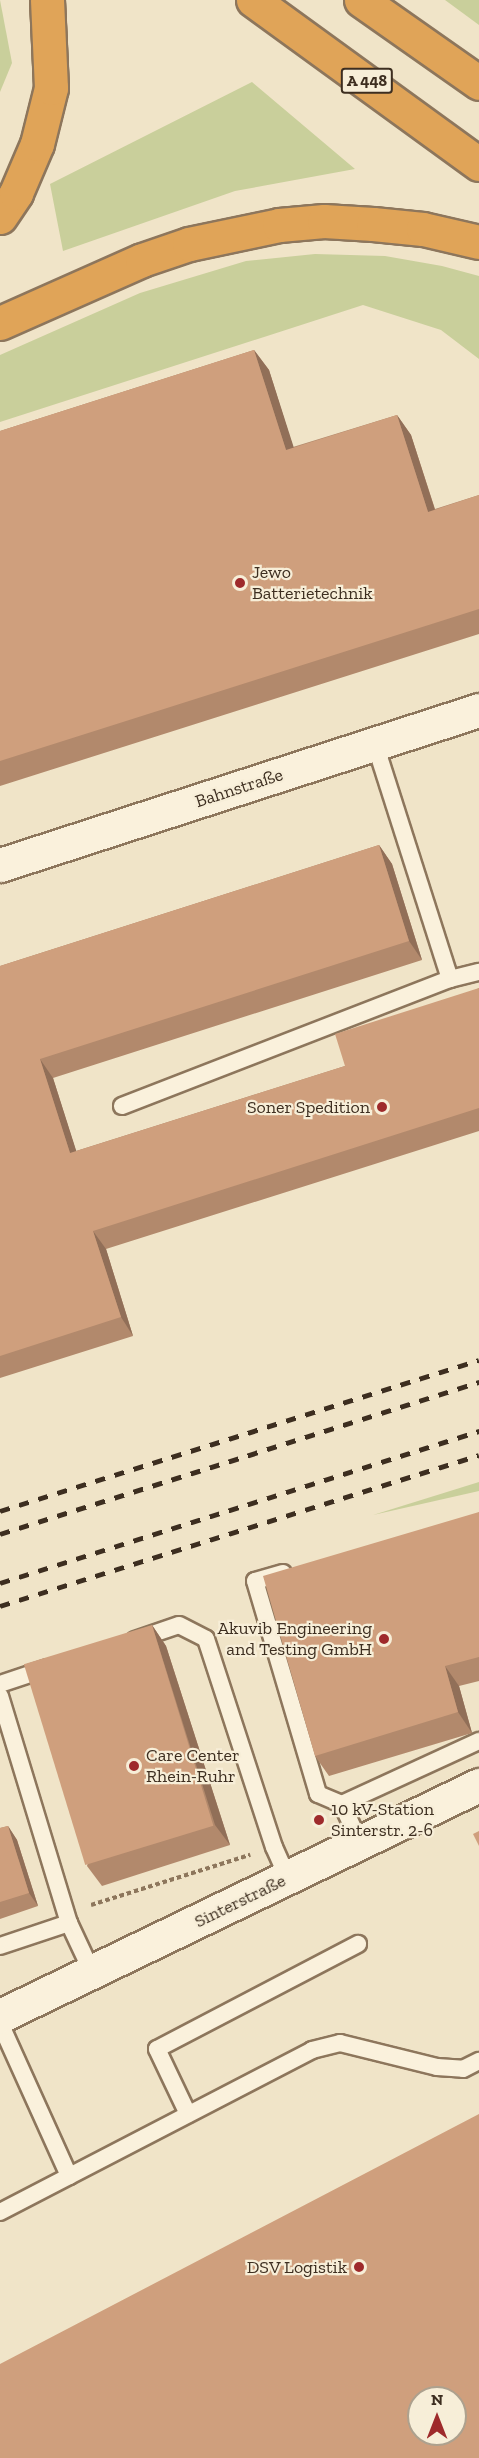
<!DOCTYPE html>
<html>
<head>
<meta charset="utf-8">
<style>
  body { margin:0 }
  #map { position:relative; width:479px; height:2458px; overflow:hidden; background:#f0e4c8; font-family:"Zilla Slab",serif }
  div>[style] { position:absolute }
  .green>* { inset:0; background:#c9cf9b }
  .path>* { height:4px; margin-top:-2px; transform-origin:0; background:repeating-linear-gradient(90deg,#8d765c 0 4.5px,transparent 0 7.5px) }
  .roads { filter:drop-shadow(2px 0 #8d765c) drop-shadow(-2px 0 #8d765c) drop-shadow(0 2px #8d765c) drop-shadow(0 -2px #8d765c) }
  .lane>* { height:16px; margin:-8px; padding:0 8px; transform-origin:8px; border-radius:8px; background:#faf1dc }
  .street>* { height:33px; margin:-16.5px; padding:0 16.5px; transform-origin:16.5px; border-radius:16.5px; background:#faf1dc }
  .highway>* { height:33px; margin:-16.5px; padding:0 16.5px; transform-origin:16.5px; border-radius:16.5px; background:#e0a458 }
  .rail>* { height:4.5px; margin-top:-2.25px; transform-origin:0; background:repeating-linear-gradient(90deg,#3d2e20 0 10px,transparent 0 20px) }
  .wall>* { inset:0; background:#b2896c }
  .shaded-wall>* { inset:0; background:#916f58 }
  .building>* { inset:0; background:#cf9f7d; transform-origin:0 0 }
  .dots>* { width:16px; height:16px; translate:-50% -50%; box-sizing:border-box; border:3px solid #f7eed8; border-radius:50% }
  span { translate:-50% -50%; white-space:nowrap; text-align:center; line-height:1.15; -webkit-text-stroke:4.5px #f7eed8; paint-order:stroke }
  .shield-label span { padding:2px 4px; background:#f7eed8; border:2px solid; border-radius:4px; -webkit-text-stroke-width:0 }
  .shield-label { font-size:16px; color:#3d2e20; font-weight:700 }
  .poi-label { font-size:18px; color:#3d2e20 }
  .left { translate:0 -50%; text-align:left }
  .right { translate:-100% -50%; text-align:right }
  .street-label { font-size:18px; color:#3d2e20 }
  .north { position:absolute; left:407px; top:2386px; width:60px; height:60px; box-sizing:border-box; background:#f7eed8; border:2px solid #ada18e; border-radius:50%; rotate:0deg; font-size:16px; font-weight:700; line-height:24px; text-align:center; color:#3d2e20 }
  .north::after { content:''; display:block; margin:auto; width:21px; height:27px; background:#9e2a2b; clip-path:polygon(50% 0,100% 100%,50% 72%,0 100%) }
</style>
</head>
<body>
<div id="map">
  <div class="green">
    <i style="clip-path:polygon(0 0,12px 63px,0 92px)"></i>
    <i style="clip-path:polygon(445px 0,479px 0,479px 25px)"></i>
    <i style="clip-path:polygon(252px 82px,355px 169px,235px 191px,63px 251px,50px 184px)"></i>
    <i style="clip-path:polygon(315px 254px,385px 256px,442px 266px,479px 276px,479px 359px,441px 330px,363px 305px,0 422px,0 355px,140px 293px,246px 261px)"></i>
    <i style="clip-path:polygon(479px 1482px,479px 1491px,373px 1515px)"></i>
  </div>
  <div class="path">
    <i style="left:91px;top:1905px;width:167px;rotate:-17.5deg"></i>
  </div>
  <div class="roads">
    <div class="lane">
      <i style="left:450px;top:979px;width:30px;rotate:-14deg"></i>
      <i style="left:122px;top:1106px;width:352px;rotate:-21.2deg"></i>
      <i style="left:450px;top:979px;width:247px;rotate:-107.7deg"></i>
      <i style="left:283px;top:1573px;width:29px;rotate:164deg"></i>
      <i style="left:255px;top:1581px;width:222px;rotate:73.5deg"></i>
      <i style="left:318px;top:1794px;width:26px;rotate:23deg"></i>
      <i style="left:135px;top:1640px;width:46px;rotate:-18.8deg"></i>
      <i style="left:179px;top:1625px;width:30px;rotate:27deg"></i>
      <i style="left:206px;top:1639px;width:219px;rotate:71.9deg"></i>
      <i style="left:274px;top:1847px;width:34px;rotate:66deg"></i>
      <i style="left:0;top:1684px;width:51px;rotate:-18.4deg"></i>
      <i style="left:0;top:1696px;width:237px;rotate:73.1deg"></i>
      <i style="left:360px;top:1843px;width:43px;rotate:-114.8deg"></i>
      <i style="left:342px;top:1804px;width:151px;rotate:-24.7deg"></i>
      <i style="left:0;top:1946px;width:73px;rotate:-18.4deg"></i>
      <i style="left:69px;top:1923px;width:54px;rotate:64.9deg"></i>
      <i style="left:0;top:2023px;width:168px;rotate:65.7deg"></i>
      <i style="left:188px;top:2114px;width:72px;rotate:-115.5deg"></i>
      <i style="left:157px;top:2049px;width:227px;rotate:-27.6deg"></i>
      <i style="left:0;top:2212px;width:352px;rotate:-27.4deg"></i>
      <i style="left:312px;top:2050px;width:29px;rotate:-14deg"></i>
      <i style="left:340px;top:2043px;width:100px;rotate:13.9deg"></i>
      <i style="left:437px;top:2067px;width:26px;rotate:4deg"></i>
      <i style="left:463px;top:2069px;width:18px;rotate:-27deg"></i>
    </div>
    <div class="street">
      <i style="left:0;top:865px;width:503px;rotate:-17.93deg"></i>
      <i style="left:0;top:2016px;width:532px;rotate:-25.75deg"></i>
    </div>
    <div class="highway">
      <i style="left:253px;top:0;width:279px;rotate:36deg"></i>
      <i style="left:361px;top:0;width:144px;rotate:35.1deg"></i>
      <i style="left:0;top:217px;width:29px;rotate:-56deg"></i>
      <i style="left:16px;top:193px;width:53px;rotate:-66.8deg"></i>
      <i style="left:37px;top:144px;width:58px;rotate:-76deg"></i>
      <i style="left:51px;top:88px;width:88px;rotate:-92.6deg"></i>
      <i style="left:0;top:323px;width:155px;rotate:-23.9deg"></i>
      <i style="left:142px;top:260px;width:50px;rotate:-18.8deg"></i>
      <i style="left:189px;top:244px;width:92px;rotate:-11.9deg"></i>
      <i style="left:279px;top:225px;width:45px;rotate:-5.1deg"></i>
      <i style="left:324px;top:221px;width:49px;rotate:3.5deg"></i>
      <i style="left:373px;top:224px;width:50px;rotate:5.7deg"></i>
      <i style="left:423px;top:229px;width:57px;rotate:13.1deg"></i>
    </div>
  </div>
  <div class="rail">
    <i style="left:0;top:1511px;width:502px;rotate:-17.5deg"></i>
    <i style="left:0;top:1534px;width:503px;rotate:-17.61deg"></i>
    <i style="left:0;top:1583px;width:503px;rotate:-17.61deg"></i>
    <i style="left:0;top:1606px;width:502px;rotate:-17.5deg"></i>
  </div>
  <div class="wall">
    <i style="clip-path:polygon(254px 350px,269px 370px,293px 447px,397px 415px,411px 435px,435px 509px,479px 495px,479px 634px,0 786px,0 431px)"></i>
    <i style="clip-path:polygon(379px 845px,392px 864px,422px 960px,53px 1078px,76px 1151px,345px 1066px,479px 988px,479px 1131px,106px 1249px,133px 1336px,0 1378px,0 966px)"></i>
    <i style="clip-path:polygon(479px 1512px,479px 1681px,459px 1686px,472px 1733px,329px 1776px,315px 1756px)"></i>
    <i style="clip-path:polygon(152px 1625px,166px 1646px,230px 1845px,102px 1886px,87px 1866px)"></i>
    <i style="clip-path:polygon(8px 1826px,17px 1840px,38px 1906px,0 1919px,0 1828px)"></i>
  </div>
  <div class="shaded-wall">
    <i style="clip-path:polygon(254px 350px,269px 370px,301px 470px,286px 450px)"></i>
    <i style="clip-path:polygon(397px 415px,411px 435px,442px 532px,428px 512px)"></i>
    <i style="clip-path:polygon(379px 845px,392px 864px,422px 960px,409px 941px)"></i>
    <i style="clip-path:polygon(40px 1059px,53px 1078px,83px 1172px,70px 1153px)"></i>
    <i style="clip-path:polygon(93px 1231px,106px 1249px,133px 1336px,121px 1317px)"></i>
    <i style="clip-path:polygon(152px 1625px,166px 1646px,230px 1845px,215px 1825px)"></i>
    <i style="clip-path:polygon(445px 1666px,459px 1686px,472px 1733px,458px 1712px)"></i>
    <i style="clip-path:polygon(8px 1826px,17px 1840px,38px 1906px,29px 1893px)"></i>
  </div>
  <div class="building">
    <i style="clip-path:polygon(254px 350px,286px 450px,397px 415px,428px 512px,479px 495px,479px 609px,0 761px,0 431px)"></i>
    <i style="clip-path:polygon(379px 845px,409px 941px,40px 1059px,70px 1153px,345px 1066px,335px 1034px,479px 988px,479px 1108px,93px 1231px,121px 1317px,0 1356px,0 966px)"></i>
    <i style="clip-path:polygon(479px 1512px,479px 1657px,445px 1666px,458px 1712px,315px 1756px,263px 1576px)"></i>
    <i style="left:152px;top:1625px;width:210px;height:134px;rotate:73deg"></i>
    <i style="clip-path:polygon(8px 1826px,29px 1893px,0 1902px,0 1828px)"></i>
    <i style="clip-path:polygon(479px 1831px,479px 1846px,473px 1834px)"></i>
    <i style="clip-path:polygon(evenodd,479px 2114px,479px 2458px,0 2458px,0 2364px,479px 2114px,419px 2398px,455px 2398px,455px 2434px,419px 2434px,419px 2398px)"></i>
  </div>
  <div class="dots">
    <i style="left:240px;top:583px;background:#9e2a2b"></i>
    <i style="left:382px;top:1107px;background:#9e2a2b"></i>
    <i style="left:384px;top:1639px;background:#9e2a2b"></i>
    <i style="left:134px;top:1766px;background:#9e2a2b"></i>
    <i style="left:319px;top:1820px;background:#9e2a2b"></i>
    <i style="left:359px;top:2267px;background:#9e2a2b"></i>
  </div>
  <div class="shield-label">
    <span style="left:367px;top:81px">A 448</span>
  </div>
  <div class="poi-label">
    <span class="left" style="left:252px;top:583px">Jewo<br>Batterietechnik</span>
    <span class="right" style="left:370px;top:1107px">Soner Spedition</span>
    <span class="right" style="left:372px;top:1639px">Akuvib Engineering<br>and Testing GmbH</span>
    <span class="left" style="left:146px;top:1766px">Care Center<br>Rhein-Ruhr</span>
    <span class="left" style="left:331px;top:1820px">10 kV-Station<br>Sinterstr. 2-6</span>
    <span class="right" style="left:347px;top:2267px">DSV Logistik</span>
  </div>
  <div class="street-label">
    <span style="left:239px;top:788px;rotate:-18deg">Bahnstraße</span>
    <span style="left:240px;top:1901px;rotate:-26deg">Sinterstraße</span>
  </div>
  <div class="north">N</div>
</div>
</body>
</html>
